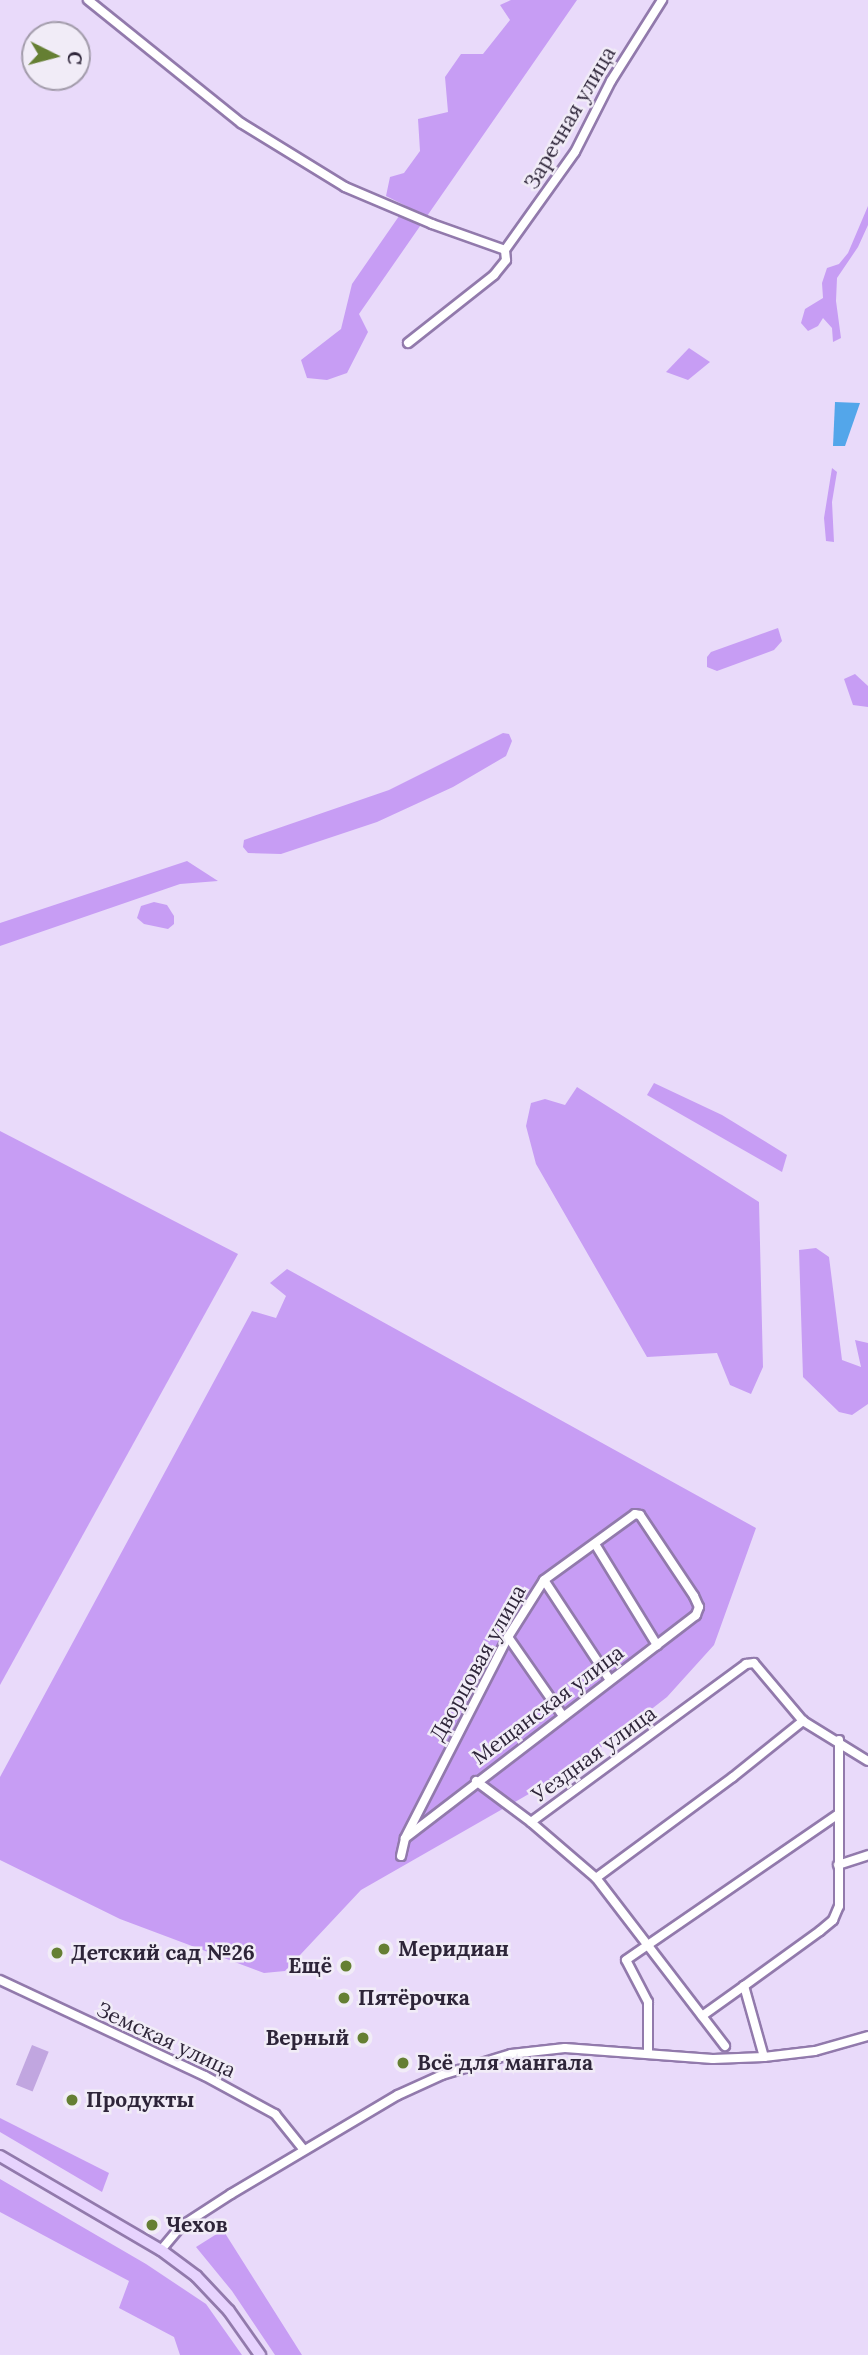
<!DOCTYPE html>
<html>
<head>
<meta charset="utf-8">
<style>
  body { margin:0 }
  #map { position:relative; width:868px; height:2355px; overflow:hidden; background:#e9dafa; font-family:Lora,serif }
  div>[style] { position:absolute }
  .green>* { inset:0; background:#c1a6e0; transform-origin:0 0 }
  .forest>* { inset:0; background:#c79df4 }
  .water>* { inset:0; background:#53a6ea }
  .roads { filter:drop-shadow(2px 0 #927aac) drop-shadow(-2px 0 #927aac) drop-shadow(0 2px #927aac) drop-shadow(0 -2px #927aac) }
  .minor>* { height:8px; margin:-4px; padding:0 4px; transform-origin:4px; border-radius:4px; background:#fff }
  .major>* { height:10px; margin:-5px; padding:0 5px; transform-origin:5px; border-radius:5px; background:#e7d3fe }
  .dots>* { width:19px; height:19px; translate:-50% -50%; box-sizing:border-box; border:4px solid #f1ecf7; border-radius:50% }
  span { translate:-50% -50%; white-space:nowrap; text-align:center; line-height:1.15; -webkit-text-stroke:5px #f1ecf7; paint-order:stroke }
  .street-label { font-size:21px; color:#2e2539 }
  .poi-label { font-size:21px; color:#2e2539; font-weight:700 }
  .left { translate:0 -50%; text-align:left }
  .right { translate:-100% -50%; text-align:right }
  .north { position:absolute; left:21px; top:21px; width:70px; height:70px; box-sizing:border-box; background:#f1ecf7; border:2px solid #a39cab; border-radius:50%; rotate:96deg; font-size:19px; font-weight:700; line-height:28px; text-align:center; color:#2e2539 }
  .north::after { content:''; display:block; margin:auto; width:24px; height:32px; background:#657f33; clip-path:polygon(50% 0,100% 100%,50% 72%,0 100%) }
</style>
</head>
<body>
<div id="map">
  <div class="green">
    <i style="left:32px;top:2045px;width:18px;height:43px;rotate:22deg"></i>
  </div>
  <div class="forest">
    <i style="clip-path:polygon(511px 0,577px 0,359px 314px,368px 332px,347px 373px,327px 380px,307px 378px,301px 360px,341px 329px,352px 284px,406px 206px,386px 196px,390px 177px,404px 173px,420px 151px,418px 119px,448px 112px,445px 77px,461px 54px,483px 54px,510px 20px,500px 5px)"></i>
    <i style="clip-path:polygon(868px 206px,868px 225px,858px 247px,837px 278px,836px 301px,841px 338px,833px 342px,832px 328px,823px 318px,818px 326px,808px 331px,801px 323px,805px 309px,823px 298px,822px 283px,827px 268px,839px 264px,848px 253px)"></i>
    <i style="clip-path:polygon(689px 348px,710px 362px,688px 380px,666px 372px)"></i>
    <i style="clip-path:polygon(832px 468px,837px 472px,832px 502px,834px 542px,826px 541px,824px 518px)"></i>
    <i style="clip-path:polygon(778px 628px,782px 641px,774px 650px,717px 671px,707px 667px,707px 657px,711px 652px)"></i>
    <i style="clip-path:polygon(855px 674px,868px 686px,868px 707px,853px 705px,844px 679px)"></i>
    <i style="clip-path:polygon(503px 733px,509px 734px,512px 741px,506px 756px,453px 787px,377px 822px,281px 854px,248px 853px,243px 847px,244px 840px,389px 790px)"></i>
    <i style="clip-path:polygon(187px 861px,218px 881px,180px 884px,0 946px,0 923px)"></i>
    <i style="clip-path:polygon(154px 902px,167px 905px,174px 916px,174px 924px,168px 929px,144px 924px,137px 918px,141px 906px)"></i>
    <i style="clip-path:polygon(654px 1083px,722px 1115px,787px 1155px,782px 1172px,647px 1095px)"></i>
    <i style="clip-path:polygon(577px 1087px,759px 1202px,763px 1367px,751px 1394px,730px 1385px,717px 1353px,647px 1357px,536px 1164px,526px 1126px,531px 1103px,545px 1099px,565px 1105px)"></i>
    <i style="clip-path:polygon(0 1131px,238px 1254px,0 1685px)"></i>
    <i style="clip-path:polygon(816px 1248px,829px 1257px,842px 1360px,861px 1367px,855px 1340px,868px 1343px,868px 1404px,852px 1415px,839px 1412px,803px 1377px,799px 1250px)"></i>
    <i style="clip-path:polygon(287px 1269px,756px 1528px,714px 1645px,667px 1697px,608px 1743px,534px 1791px,361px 1890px,285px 1971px,264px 1973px,120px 1919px,0 1860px,0 1777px,252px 1311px,276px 1318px,286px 1296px,270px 1283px)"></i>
    <i style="clip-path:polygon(0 2118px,109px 2173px,102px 2192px,0 2132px)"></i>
    <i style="clip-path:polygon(0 2179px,146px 2264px,206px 2304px,242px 2355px,180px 2355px,174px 2337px,119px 2308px,129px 2281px,0 2212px)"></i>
    <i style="clip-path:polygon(223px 2230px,302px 2355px,275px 2355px,232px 2291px,196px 2247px)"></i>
  </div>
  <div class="water">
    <i style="clip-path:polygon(835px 402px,860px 403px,845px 446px,833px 446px)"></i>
  </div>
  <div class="roads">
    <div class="minor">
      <i style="left:88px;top:0;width:196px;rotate:38.8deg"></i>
      <i style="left:241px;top:123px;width:122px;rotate:31.6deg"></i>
      <i style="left:345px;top:187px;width:95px;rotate:23deg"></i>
      <i style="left:432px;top:224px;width:77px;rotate:19.6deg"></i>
      <i style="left:505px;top:250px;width:120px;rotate:-54.5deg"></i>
      <i style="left:575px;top:152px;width:80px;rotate:-63.1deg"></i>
      <i style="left:611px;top:81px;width:96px;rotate:-57.8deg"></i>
      <i style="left:408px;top:343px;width:110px;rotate:-38.3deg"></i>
      <i style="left:494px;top:275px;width:19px;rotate:-51deg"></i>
      <i style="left:506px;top:260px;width:10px;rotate:-96deg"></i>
      <i style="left:595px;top:1544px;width:119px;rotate:58.5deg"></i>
      <i style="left:544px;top:1580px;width:120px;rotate:56.6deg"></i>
      <i style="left:508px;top:1637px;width:96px;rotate:55.2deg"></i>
      <i style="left:476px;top:1781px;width:69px;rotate:36.7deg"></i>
      <i style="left:401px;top:1856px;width:18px;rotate:-77deg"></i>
      <i style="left:405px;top:1838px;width:226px;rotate:-62.9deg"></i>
      <i style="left:508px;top:1637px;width:67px;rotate:-57.7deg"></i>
      <i style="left:544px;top:1580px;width:112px;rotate:-36deg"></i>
      <i style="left:635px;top:1514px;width:5px;rotate:11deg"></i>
      <i style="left:640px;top:1515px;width:97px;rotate:56.3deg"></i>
      <i style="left:694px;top:1596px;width:12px;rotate:66deg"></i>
      <i style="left:699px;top:1607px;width:9px;rotate:111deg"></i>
      <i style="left:696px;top:1615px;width:367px;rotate:142.5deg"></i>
      <i style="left:838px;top:1865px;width:32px;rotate:-18deg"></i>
      <i style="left:596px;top:1878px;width:170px;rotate:-36.4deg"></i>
      <i style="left:733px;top:1777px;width:90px;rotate:-38.7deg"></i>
      <i style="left:0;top:1980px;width:226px;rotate:25.1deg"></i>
      <i style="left:205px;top:2076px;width:80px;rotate:28.5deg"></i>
      <i style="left:275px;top:2114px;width:45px;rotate:51.3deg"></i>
      <i style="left:702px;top:2016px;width:52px;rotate:-35.5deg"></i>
      <i style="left:725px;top:2046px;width:212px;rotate:-127.5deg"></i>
      <i style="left:596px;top:1878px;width:86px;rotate:-139.3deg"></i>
      <i style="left:531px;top:1822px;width:267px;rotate:-36.3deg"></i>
      <i style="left:746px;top:1664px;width:8px;rotate:-7deg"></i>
      <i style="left:754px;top:1663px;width:76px;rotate:49.8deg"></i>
      <i style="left:803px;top:1721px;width:76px;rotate:31.6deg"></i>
      <i style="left:648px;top:2054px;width:52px;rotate:-90deg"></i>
      <i style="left:648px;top:2002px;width:47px;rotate:-117.6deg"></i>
      <i style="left:626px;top:1960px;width:256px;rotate:-34.5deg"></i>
      <i style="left:764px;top:2057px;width:74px;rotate:-105.7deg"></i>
      <i style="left:744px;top:1986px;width:94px;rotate:-35.9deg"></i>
      <i style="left:820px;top:1931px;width:17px;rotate:-40deg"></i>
      <i style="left:833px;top:1920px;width:15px;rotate:-67deg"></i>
      <i style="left:839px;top:1906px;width:166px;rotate:-90deg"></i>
      <i style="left:161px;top:2250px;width:30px;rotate:-50deg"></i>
      <i style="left:180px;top:2227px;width:61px;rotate:-32.9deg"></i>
      <i style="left:231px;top:2194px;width:194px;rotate:-30.7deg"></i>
      <i style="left:398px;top:2095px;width:48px;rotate:-24.4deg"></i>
      <i style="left:442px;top:2075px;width:72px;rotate:-16.9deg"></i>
      <i style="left:511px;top:2054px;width:54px;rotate:-6.3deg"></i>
      <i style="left:565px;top:2048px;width:148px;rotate:4.3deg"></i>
      <i style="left:713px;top:2059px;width:51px;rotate:-2.2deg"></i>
      <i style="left:764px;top:2057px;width:51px;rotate:-6.7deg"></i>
      <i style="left:815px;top:2051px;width:55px;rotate:-15.8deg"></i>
    </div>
    <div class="major">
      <i style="left:0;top:2156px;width:186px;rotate:30.3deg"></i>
      <i style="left:161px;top:2250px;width:44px;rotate:36.6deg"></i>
      <i style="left:196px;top:2276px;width:48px;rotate:46.7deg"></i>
      <i style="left:229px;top:2311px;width:54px;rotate:54.8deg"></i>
    </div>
  </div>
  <div class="dots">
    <i style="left:384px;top:1949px;background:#657f33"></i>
    <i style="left:57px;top:1953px;background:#657f33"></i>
    <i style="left:346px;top:1966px;background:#657f33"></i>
    <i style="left:344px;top:1998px;background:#657f33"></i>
    <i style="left:363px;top:2038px;background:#657f33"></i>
    <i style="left:403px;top:2063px;background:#657f33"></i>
    <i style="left:72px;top:2100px;background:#657f33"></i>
    <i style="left:152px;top:2225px;background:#657f33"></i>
  </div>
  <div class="street-label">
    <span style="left:570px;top:118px;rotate:-60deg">Заречная улица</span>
    <span style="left:478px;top:1663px;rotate:-61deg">Дворцовая улица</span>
    <span style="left:548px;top:1705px;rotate:-37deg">Мещанская улица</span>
    <span style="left:594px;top:1754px;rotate:-36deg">Уездная улица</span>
    <span style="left:166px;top:2040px;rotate:25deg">Земская улица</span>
  </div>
  <div class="poi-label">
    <span class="left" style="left:398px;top:1949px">Меридиан</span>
    <span class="left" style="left:71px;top:1953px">Детский сад №26</span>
    <span class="right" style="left:332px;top:1966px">Ещё</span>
    <span class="left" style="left:358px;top:1998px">Пятёрочка</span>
    <span class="right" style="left:349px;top:2038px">Верный</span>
    <span class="left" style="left:417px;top:2063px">Всё для мангала</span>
    <span class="left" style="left:86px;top:2100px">Продукты</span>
    <span class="left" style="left:166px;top:2225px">Чехов</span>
  </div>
  <div class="north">С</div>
</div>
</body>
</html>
